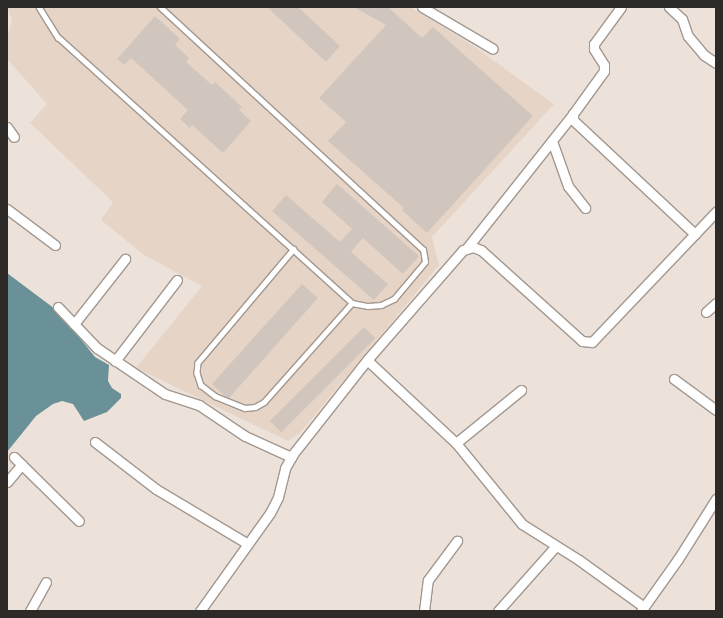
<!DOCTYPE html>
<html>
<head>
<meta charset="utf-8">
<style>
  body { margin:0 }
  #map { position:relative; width:723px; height:618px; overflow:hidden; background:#ede2da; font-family:Helvetica,sans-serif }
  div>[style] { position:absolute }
  .built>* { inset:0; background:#e6d4c7 }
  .water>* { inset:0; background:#6a9198 }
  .building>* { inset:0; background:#d1c6be; transform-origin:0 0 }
  .roads { filter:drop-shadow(1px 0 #a29890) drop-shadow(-1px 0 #a29890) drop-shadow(0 1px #a29890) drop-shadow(0 -1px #a29890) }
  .service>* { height:4.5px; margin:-2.25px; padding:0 2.25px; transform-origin:2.25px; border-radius:2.25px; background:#fff }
  .minor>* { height:9px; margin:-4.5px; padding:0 4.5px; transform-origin:4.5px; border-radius:4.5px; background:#fff }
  span { translate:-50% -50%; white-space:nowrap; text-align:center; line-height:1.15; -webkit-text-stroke:4px #fff; paint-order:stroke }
  .frame { position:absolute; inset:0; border:8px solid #2e2a27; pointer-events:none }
</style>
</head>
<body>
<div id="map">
  <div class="built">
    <i style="clip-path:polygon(7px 7px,410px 7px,472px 45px,554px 104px,432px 237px,439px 265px,300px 433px,288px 441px,136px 368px,202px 286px,144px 255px,101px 220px,113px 202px,30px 123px,47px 104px,7px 59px,7px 36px,12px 21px)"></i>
  </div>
  <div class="water">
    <i style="clip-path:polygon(7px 273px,59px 312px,95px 357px,109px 365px,108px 381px,112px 388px,121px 394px,121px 398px,107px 412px,84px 421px,73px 404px,62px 401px,53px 404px,36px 416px,7px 452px)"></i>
  </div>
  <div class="building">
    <i style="clip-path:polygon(267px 7px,298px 7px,340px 46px,326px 62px)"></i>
    <i style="clip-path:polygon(354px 7px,388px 7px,422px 38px,433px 27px,533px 116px,427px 233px,402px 210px,404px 208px,328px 141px,346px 122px,319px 98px,386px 25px)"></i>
    <i style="clip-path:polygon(155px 16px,180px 39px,175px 45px,189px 58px,186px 62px,212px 85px,215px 82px,242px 107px,239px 110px,251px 121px,223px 153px,192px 125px,190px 128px,180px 119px,188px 110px,131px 58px,124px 65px,117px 59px)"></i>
    <i style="clip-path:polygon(337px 184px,419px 256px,403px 274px,363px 238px,351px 252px,388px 284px,374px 300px,272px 211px,286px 195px,340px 242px,352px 229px,322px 202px)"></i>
    <i style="clip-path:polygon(302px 284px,318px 298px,229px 398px,225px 396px,212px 384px)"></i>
    <i style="left:364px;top:327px;width:16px;height:133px;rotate:45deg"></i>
  </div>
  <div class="roads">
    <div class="service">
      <i style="left:39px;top:7px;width:36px;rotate:58deg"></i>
      <i style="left:58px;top:37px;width:396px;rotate:42.1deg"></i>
      <i style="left:352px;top:303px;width:16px;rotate:11deg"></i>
      <i style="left:368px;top:306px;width:13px;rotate:-4deg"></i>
      <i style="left:381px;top:305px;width:14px;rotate:-25deg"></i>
      <i style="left:394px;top:299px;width:48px;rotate:-50deg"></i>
      <i style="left:425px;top:262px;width:12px;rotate:-99deg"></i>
      <i style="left:423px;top:250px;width:358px;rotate:-137.3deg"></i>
      <i style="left:294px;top:249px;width:149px;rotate:130.1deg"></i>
      <i style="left:198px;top:363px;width:10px;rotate:96deg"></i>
      <i style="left:197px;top:373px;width:13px;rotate:72deg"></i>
      <i style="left:201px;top:385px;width:18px;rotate:38deg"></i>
      <i style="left:215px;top:396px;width:32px;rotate:22deg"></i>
      <i style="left:245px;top:408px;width:10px;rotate:-6deg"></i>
      <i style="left:255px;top:407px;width:10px;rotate:-29deg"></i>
      <i style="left:264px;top:402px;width:132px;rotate:-48.4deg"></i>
    </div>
    <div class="minor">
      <i style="left:422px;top:7px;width:82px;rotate:30.6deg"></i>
      <i style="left:621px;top:7px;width:46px;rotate:126.1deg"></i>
      <i style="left:594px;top:44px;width:5px;rotate:90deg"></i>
      <i style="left:594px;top:49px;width:19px;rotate:58deg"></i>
      <i style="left:604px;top:65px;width:6px;rotate:90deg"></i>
      <i style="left:604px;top:71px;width:53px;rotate:125.8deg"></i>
      <i style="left:573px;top:114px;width:6px;rotate:90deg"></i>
      <i style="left:573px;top:120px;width:167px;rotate:43.1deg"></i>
      <i style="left:669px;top:7px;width:18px;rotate:43deg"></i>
      <i style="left:682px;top:19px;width:18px;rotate:71deg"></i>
      <i style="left:688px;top:36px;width:25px;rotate:50deg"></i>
      <i style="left:704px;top:55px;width:14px;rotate:34deg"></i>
      <i style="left:7px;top:127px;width:12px;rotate:55deg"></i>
      <i style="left:552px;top:141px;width:48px;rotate:70.4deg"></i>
      <i style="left:568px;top:186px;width:28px;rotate:52deg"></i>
      <i style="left:7px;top:209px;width:60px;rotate:36.9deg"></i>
      <i style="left:466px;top:249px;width:172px;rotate:-51.6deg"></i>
      <i style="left:58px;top:307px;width:57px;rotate:46.4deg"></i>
      <i style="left:97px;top:348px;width:82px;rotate:34.1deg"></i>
      <i style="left:165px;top:394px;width:36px;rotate:18deg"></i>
      <i style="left:199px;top:405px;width:55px;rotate:34deg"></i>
      <i style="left:245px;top:436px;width:51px;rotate:24.5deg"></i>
      <i style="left:706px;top:312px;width:13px;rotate:-42deg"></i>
      <i style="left:74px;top:324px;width:83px;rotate:-51.9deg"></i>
      <i style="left:367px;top:360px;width:122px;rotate:43deg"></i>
      <i style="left:456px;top:443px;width:104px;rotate:50.8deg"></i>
      <i style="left:522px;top:524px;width:67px;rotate:32.3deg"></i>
      <i style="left:579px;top:560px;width:80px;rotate:35.9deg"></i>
      <i style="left:115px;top:361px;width:102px;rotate:-52.6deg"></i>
      <i style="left:674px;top:379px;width:52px;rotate:36.4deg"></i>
      <i style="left:95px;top:442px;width:77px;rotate:37.6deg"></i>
      <i style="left:156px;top:489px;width:107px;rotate:30.9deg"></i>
      <i style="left:456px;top:443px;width:84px;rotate:-39.2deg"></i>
      <i style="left:14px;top:457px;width:91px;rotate:44.6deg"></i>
      <i style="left:7px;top:482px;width:23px;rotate:-50deg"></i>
      <i style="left:30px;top:611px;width:33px;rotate:-61deg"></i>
      <i style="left:200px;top:611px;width:120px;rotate:-54.5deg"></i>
      <i style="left:270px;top:513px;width:18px;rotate:-63deg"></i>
      <i style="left:278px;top:497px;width:30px;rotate:-76deg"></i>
      <i style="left:285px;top:468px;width:16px;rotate:-60deg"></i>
      <i style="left:293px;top:454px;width:120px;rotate:-51.8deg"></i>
      <i style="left:367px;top:360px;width:146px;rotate:-48.9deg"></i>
      <i style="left:463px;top:250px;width:10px;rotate:-17deg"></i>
      <i style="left:473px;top:247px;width:9px;rotate:21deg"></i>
      <i style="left:481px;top:250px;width:136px;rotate:42deg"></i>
      <i style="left:582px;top:341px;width:10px;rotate:6deg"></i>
      <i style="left:592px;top:342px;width:180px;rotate:-46.4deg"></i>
      <i style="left:424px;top:611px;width:31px;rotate:-83deg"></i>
      <i style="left:428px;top:580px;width:49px;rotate:-53.4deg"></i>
      <i style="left:498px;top:611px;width:87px;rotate:-48.3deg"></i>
      <i style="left:641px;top:611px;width:64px;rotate:-54.6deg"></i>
      <i style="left:678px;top:559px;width:71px;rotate:-57.7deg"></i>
    </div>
  </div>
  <div class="frame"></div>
</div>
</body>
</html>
